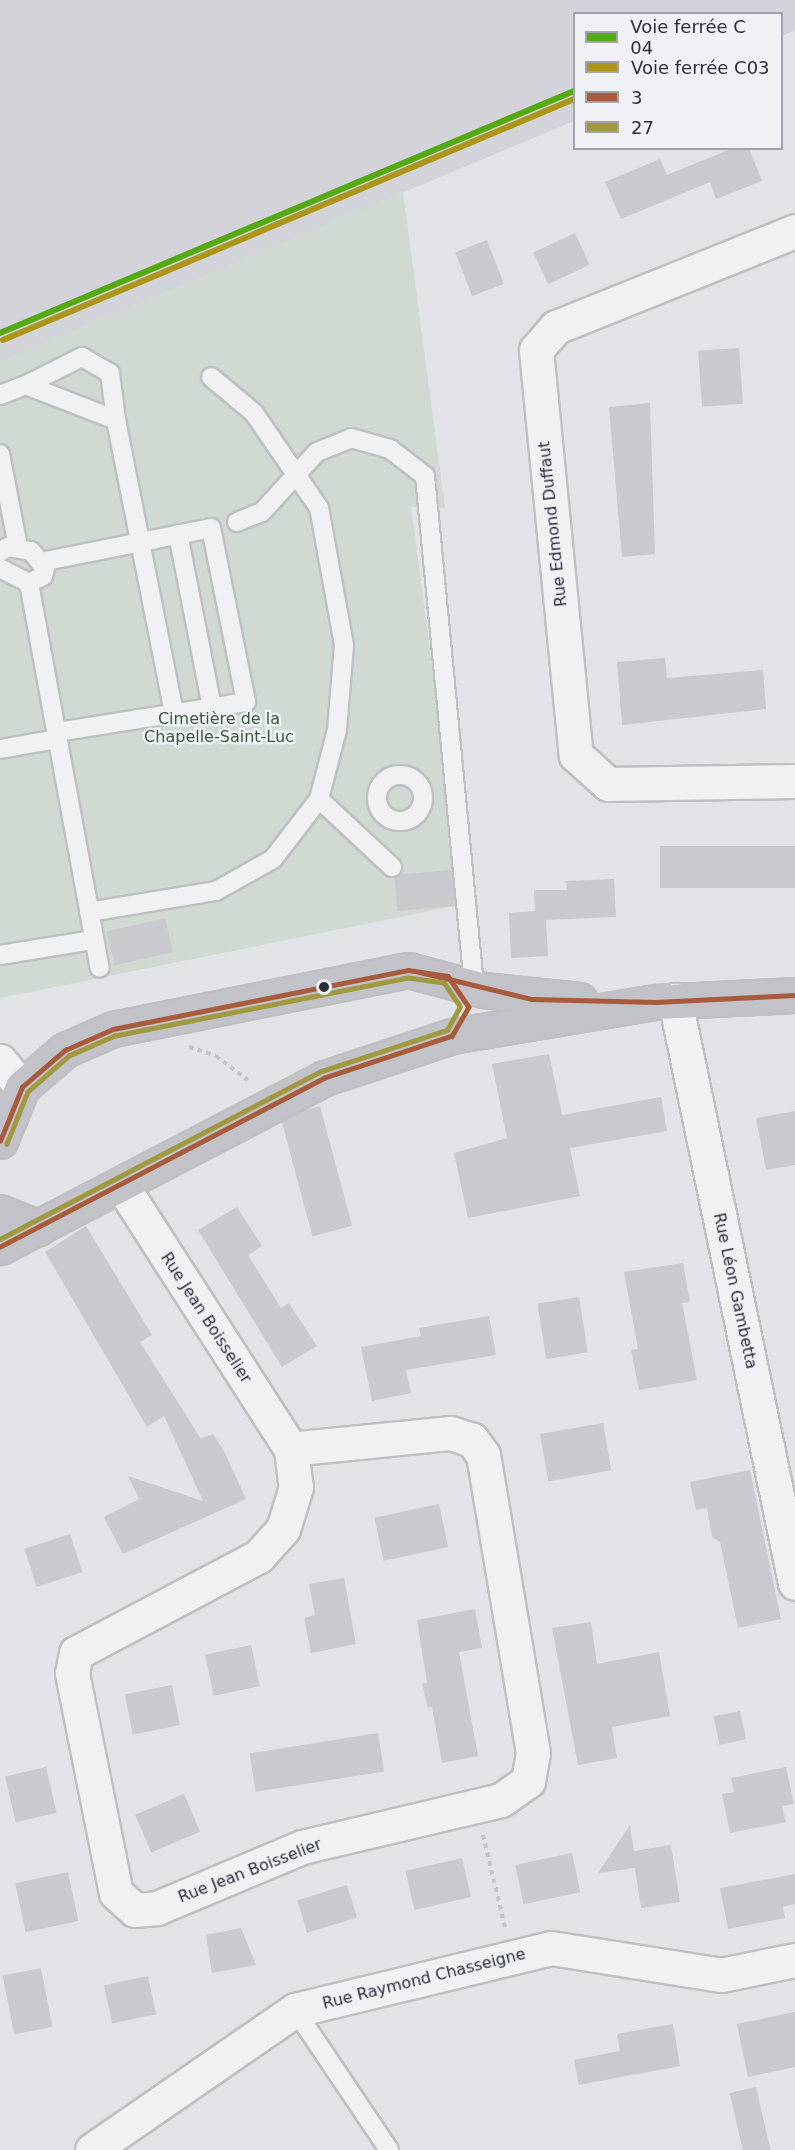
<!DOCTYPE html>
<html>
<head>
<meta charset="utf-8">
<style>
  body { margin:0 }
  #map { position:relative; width:795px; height:2150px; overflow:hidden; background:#e1e3e6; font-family:"DejaVu Sans",sans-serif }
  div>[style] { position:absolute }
  .built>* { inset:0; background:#d2d4d9 }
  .green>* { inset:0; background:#d0d9d2 }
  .building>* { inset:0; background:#c8cace; transform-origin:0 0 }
  .path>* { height:4px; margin-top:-2px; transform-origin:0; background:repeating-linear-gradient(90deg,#c3c4c9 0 4.5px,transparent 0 9px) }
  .roads { filter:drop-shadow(2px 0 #bec0c2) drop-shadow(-2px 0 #bec0c2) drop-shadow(0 2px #bec0c2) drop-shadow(0 -2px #bec0c2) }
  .lane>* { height:18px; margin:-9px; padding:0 9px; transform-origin:9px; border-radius:9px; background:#f0f1f3 }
  .lane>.ring { margin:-9px; padding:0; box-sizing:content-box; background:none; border:18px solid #f0f1f3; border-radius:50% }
  .street>* { height:33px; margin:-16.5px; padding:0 16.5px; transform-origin:16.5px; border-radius:16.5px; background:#f0f1f3 }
  .secondary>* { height:33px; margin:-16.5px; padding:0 16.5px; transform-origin:16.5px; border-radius:16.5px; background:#c2c3c8 }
  .bus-1>* { height:4.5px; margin:-2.25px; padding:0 2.25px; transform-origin:2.25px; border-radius:2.25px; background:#a95b3e }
  .bus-2>* { height:4.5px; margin:-2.25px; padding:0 2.25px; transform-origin:2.25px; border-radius:2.25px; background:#a09940 }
  .rail-1>* { height:6px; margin:-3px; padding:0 3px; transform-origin:3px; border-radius:3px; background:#54ab11 }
  .rail-2>* { height:6px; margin:-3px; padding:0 3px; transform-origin:3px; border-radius:3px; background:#ac9519 }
  .dots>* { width:16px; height:16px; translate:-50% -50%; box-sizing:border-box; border:3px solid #eff1f5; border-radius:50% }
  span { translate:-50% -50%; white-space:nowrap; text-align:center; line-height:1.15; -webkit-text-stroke:5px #eff1f5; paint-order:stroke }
  .street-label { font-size:16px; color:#2a2e3d }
  .park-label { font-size:16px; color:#3a5838 }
  .legend { position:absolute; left:573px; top:12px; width:210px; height:138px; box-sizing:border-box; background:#eff1f5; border:2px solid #a0a3ab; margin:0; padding:8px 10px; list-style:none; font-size:18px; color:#2a2e3d }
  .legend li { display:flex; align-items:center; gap:12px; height:30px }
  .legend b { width:30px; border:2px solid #a0a3ab }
</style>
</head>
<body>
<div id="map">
  <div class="built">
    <i style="clip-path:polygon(0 0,795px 0,795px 30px,782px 36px,782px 14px,574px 14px,574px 121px,0 362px)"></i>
  </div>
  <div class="green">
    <i style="clip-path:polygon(403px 192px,445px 508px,411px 507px,464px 904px,0 998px,0 361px)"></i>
  </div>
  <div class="building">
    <i style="clip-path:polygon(733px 148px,749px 148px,762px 181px,716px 199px,710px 182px,621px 219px,605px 182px,660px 159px,667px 175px)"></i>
    <i style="left:575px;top:233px;width:35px;height:46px;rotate:65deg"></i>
    <i style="left:487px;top:240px;width:47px;height:34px;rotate:69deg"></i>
    <i style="left:739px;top:348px;width:56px;height:41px;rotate:86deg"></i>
    <i style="clip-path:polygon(650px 403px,655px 554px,622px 557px,609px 407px)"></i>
    <i style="clip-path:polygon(665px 658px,667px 678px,763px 670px,766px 709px,622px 725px,617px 662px)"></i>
    <i style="left:795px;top:846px;width:42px;height:135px;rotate:90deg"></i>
    <i style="left:452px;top:870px;width:36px;height:58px;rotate:85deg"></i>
    <i style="clip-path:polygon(614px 879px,616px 917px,546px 920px,548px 956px,511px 958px,509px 913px,535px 911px,534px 890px,567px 890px,566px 881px)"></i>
    <i style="left:165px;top:918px;width:35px;height:60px;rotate:77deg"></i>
    <i style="clip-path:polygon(549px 1054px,562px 1115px,661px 1097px,667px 1131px,570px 1148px,580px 1196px,468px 1218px,454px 1153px,507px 1138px,492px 1064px)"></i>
    <i style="left:320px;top:1106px;width:124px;height:41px;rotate:75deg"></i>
    <i style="clip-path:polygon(795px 1111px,795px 1165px,766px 1170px,756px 1118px)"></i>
    <i style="clip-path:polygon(237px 1207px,262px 1246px,248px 1255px,281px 1308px,289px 1303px,317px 1346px,282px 1367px,198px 1230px)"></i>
    <i style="clip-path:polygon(86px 1226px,152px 1335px,140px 1342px,201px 1439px,213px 1434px,224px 1451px,246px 1499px,123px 1554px,104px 1517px,139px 1499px,128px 1476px,203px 1501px,164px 1416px,147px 1427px,45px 1252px)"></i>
    <i style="clip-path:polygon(683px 1263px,690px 1302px,682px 1303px,697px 1380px,639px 1390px,631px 1350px,638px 1349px,624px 1272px)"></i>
    <i style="left:579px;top:1297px;width:56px;height:42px;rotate:81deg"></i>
    <i style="clip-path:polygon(489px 1316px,496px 1355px,406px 1370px,411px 1393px,372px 1401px,361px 1347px,421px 1336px,419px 1328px)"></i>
    <i style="left:603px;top:1423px;width:48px;height:64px;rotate:80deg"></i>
    <i style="clip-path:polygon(750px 1470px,781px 1619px,738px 1628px,720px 1542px,712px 1537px,707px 1508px,696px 1510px,690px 1482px)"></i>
    <i style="left:439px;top:1504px;width:44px;height:66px;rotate:78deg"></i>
    <i style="left:70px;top:1534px;width:40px;height:48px;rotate:72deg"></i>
    <i style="clip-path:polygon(344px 1578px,356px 1644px,311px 1653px,304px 1618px,315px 1615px,309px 1584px)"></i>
    <i style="clip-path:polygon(475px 1609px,482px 1648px,459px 1652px,478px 1756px,442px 1763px,432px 1707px,428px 1708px,422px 1684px,427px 1683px,417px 1620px)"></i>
    <i style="clip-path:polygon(591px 1622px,597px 1664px,659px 1652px,670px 1716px,612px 1727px,617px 1758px,578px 1765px,552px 1628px)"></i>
    <i style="left:251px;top:1645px;width:42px;height:47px;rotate:78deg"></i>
    <i style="left:172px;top:1685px;width:41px;height:48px;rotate:79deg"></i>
    <i style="left:740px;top:1711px;width:29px;height:27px;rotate:78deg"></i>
    <i style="left:378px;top:1733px;width:39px;height:130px;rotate:81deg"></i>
    <i style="left:46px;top:1767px;width:47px;height:42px;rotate:77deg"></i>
    <i style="clip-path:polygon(786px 1767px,794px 1804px,782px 1806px,786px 1822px,730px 1833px,722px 1794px,734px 1792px,731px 1778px)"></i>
    <i style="left:184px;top:1794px;width:41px;height:53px;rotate:67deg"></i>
    <i style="clip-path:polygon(630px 1825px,634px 1851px,671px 1845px,680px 1902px,641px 1908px,635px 1868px,598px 1873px)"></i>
    <i style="left:572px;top:1853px;width:40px;height:58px;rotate:78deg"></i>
    <i style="left:462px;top:1858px;width:40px;height:58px;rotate:77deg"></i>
    <i style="left:68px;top:1872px;width:50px;height:54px;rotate:78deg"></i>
    <i style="clip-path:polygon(795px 1874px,795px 1904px,783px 1907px,785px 1918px,728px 1929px,720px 1888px)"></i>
    <i style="left:347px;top:1885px;width:34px;height:52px;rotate:73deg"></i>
    <i style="clip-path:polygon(241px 1928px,256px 1965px,212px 1973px,206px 1935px)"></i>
    <i style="left:41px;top:1968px;width:60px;height:39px;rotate:79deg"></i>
    <i style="left:148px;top:1976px;width:39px;height:45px;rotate:78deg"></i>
    <i style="clip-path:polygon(795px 2012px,795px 2067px,748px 2077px,737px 2024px)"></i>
    <i style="clip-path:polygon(673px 2024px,680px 2066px,579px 2085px,574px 2060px,620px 2051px,617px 2034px)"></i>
    <i style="left:756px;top:2087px;width:65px;height:27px;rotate:77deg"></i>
  </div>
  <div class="path">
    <i style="left:189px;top:1047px;width:28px;rotate:18deg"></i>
    <i style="left:216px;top:1056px;width:40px;rotate:37deg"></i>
    <i style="left:483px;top:1835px;width:95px;rotate:76.6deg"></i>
  </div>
  <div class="roads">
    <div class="lane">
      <i style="left:26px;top:385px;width:63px;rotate:-26.6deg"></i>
      <i style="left:82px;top:357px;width:32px;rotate:30deg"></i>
      <i style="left:110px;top:373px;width:47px;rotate:82.7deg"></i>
      <i style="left:0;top:395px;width:28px;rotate:-21deg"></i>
      <i style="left:26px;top:385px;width:97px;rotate:21.3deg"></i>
      <i style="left:116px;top:420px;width:300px;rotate:78.8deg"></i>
      <i style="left:0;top:454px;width:95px;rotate:79deg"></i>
      <i style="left:237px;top:522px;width:27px;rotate:-22deg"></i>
      <i style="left:262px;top:512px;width:81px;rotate:-47.5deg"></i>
      <i style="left:317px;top:452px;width:37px;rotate:-22deg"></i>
      <i style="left:351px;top:438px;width:41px;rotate:15.8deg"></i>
      <i style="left:390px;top:449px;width:44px;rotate:37.6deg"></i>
      <i style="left:425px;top:476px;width:512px;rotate:84.51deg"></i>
      <i style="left:178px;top:534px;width:177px;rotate:78.9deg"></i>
      <i style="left:0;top:552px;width:9px;rotate:-32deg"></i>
      <i style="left:8px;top:547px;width:23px;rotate:10deg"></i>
      <i style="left:31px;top:551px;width:22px;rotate:51deg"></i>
      <i style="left:45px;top:568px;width:8px;rotate:104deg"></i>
      <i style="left:43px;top:576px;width:16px;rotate:153deg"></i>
      <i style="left:29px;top:583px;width:33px;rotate:-153deg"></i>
      <i style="left:41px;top:562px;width:173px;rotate:-11.3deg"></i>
      <i style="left:211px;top:528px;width:177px;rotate:78.6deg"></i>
      <i style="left:246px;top:702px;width:191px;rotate:171deg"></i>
      <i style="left:29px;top:583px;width:391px;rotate:79.6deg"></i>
      <i style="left:0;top:749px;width:59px;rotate:-9.8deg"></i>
      <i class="ring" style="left:377px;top:775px;width:28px;height:28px"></i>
      <i style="left:319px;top:799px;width:100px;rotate:43deg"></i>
      <i style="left:89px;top:912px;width:129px;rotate:-9.4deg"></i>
      <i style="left:216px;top:891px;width:65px;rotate:-29.3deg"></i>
      <i style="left:273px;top:859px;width:76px;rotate:-52.5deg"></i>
      <i style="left:319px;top:799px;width:71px;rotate:-75.4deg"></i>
      <i style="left:337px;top:730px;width:85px;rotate:-85.3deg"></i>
      <i style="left:344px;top:645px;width:139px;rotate:-100.3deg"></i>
      <i style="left:319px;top:508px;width:115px;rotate:-124.4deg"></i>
      <i style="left:254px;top:413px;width:56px;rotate:-140.1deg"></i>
      <i style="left:0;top:955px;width:95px;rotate:-9.1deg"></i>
      <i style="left:295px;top:2010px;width:169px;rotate:56.1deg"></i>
    </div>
    <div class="street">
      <i style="left:795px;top:231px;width:258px;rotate:158.1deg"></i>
      <i style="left:556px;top:327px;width:30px;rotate:131deg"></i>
      <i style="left:536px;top:350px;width:407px;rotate:84.4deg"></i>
      <i style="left:576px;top:755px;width:43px;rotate:42.2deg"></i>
      <i style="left:608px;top:784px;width:187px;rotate:-0.9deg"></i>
      <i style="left:675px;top:1000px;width:595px;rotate:78.37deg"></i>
      <i style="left:0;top:1061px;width:34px;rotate:50deg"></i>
      <i style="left:122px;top:1186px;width:313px;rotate:57.3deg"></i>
      <i style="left:291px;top:1449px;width:38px;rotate:83deg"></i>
      <i style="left:296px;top:1487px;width:44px;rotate:107.2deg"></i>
      <i style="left:283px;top:1529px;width:36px;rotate:132deg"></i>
      <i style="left:259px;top:1556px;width:207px;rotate:152.1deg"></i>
      <i style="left:76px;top:1653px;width:20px;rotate:101deg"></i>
      <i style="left:72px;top:1673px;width:224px;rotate:78.7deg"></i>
      <i style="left:116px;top:1893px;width:25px;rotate:42deg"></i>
      <i style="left:135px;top:1910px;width:22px;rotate:-5deg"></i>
      <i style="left:157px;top:1908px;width:157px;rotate:-22.8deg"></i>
      <i style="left:302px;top:1847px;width:204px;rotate:-13.3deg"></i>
      <i style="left:501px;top:1800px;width:33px;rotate:-35deg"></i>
      <i style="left:528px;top:1781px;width:28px;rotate:-80deg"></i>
      <i style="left:533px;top:1753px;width:302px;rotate:-99.5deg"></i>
      <i style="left:483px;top:1455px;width:19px;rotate:-126deg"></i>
      <i style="left:472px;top:1440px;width:23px;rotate:-162deg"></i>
      <i style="left:450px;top:1433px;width:160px;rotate:174.3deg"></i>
      <i style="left:92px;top:2150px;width:247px;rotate:-34.6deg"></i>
      <i style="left:295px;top:2010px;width:263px;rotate:-13.6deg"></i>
      <i style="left:551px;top:1948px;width:172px;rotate:9deg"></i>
      <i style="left:721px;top:1975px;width:76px;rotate:-11.5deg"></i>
    </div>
    <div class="secondary">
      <i style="left:0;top:1141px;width:58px;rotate:-67.8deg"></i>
      <i style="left:22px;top:1087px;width:57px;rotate:-40.7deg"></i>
      <i style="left:65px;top:1050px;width:52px;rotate:-23.6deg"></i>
      <i style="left:113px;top:1029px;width:301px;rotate:-11.3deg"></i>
      <i style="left:408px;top:970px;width:78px;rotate:14.9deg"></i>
      <i style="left:483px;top:990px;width:97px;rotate:5.9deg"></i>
      <i style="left:0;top:1212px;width:42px;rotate:22.3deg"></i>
      <i style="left:0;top:1247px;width:366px;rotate:-27.5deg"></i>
      <i style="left:325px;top:1078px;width:134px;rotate:-18.3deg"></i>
      <i style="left:452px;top:1036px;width:207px;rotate:-9.5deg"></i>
      <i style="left:656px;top:1002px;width:139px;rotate:-2.9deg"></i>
    </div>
  </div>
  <div class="bus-1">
    <i style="left:420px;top:972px;width:115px;rotate:13.6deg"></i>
    <i style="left:532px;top:999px;width:124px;rotate:1.4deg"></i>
    <i style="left:656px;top:1002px;width:139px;rotate:-2.9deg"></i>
    <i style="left:0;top:1141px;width:58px;rotate:-67.8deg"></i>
    <i style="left:22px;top:1087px;width:57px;rotate:-40.7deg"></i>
    <i style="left:65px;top:1050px;width:52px;rotate:-23.6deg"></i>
    <i style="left:113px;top:1029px;width:301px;rotate:-11.3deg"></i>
    <i style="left:408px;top:970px;width:40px;rotate:8.5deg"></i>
    <i style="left:448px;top:976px;width:37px;rotate:56deg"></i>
    <i style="left:469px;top:1007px;width:34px;rotate:120deg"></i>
    <i style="left:452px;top:1036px;width:134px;rotate:161.7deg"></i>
    <i style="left:325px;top:1078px;width:366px;rotate:152.5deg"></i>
  </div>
  <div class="bus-2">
    <i style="left:0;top:1239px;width:363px;rotate:-27.6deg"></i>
    <i style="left:322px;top:1071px;width:132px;rotate:-18.2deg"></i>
    <i style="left:447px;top:1030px;width:26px;rotate:-61deg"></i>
    <i style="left:460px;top:1007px;width:29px;rotate:-124deg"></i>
    <i style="left:444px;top:983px;width:36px;rotate:-172deg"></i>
    <i style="left:408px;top:978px;width:299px;rotate:168.8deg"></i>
    <i style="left:115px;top:1036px;width:50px;rotate:156.5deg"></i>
    <i style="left:69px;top:1056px;width:55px;rotate:138.7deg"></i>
    <i style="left:28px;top:1092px;width:56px;rotate:112deg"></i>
  </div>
  <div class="rail-1">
    <i style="left:0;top:333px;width:623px;rotate:-22.86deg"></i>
  </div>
  <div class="rail-2">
    <i style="left:3px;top:340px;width:620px;rotate:-22.88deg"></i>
  </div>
  <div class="dots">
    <i style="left:324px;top:987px;background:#2a2e3d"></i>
  </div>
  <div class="street-label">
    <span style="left:553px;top:524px;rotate:-96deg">Rue Edmond Duffaut</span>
    <span style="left:735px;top:1291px;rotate:78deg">Rue Léon Gambetta</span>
    <span style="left:206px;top:1318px;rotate:57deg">Rue Jean Boisselier</span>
    <span style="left:250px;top:1871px;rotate:-21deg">Rue Jean Boisselier</span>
    <span style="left:424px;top:1979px;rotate:-14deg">Rue Raymond Chasseigne</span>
  </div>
  <div class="park-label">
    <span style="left:219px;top:728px">Cimetière de la<br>Chapelle-Saint-Luc</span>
  </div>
  <ul class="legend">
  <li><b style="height:8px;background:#54ab11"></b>Voie ferrée C 04</li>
  <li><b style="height:8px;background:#ac9519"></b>Voie ferrée C03</li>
  <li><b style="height:8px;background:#a95b3e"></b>3</li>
  <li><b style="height:8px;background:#a09940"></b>27</li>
  </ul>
</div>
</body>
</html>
